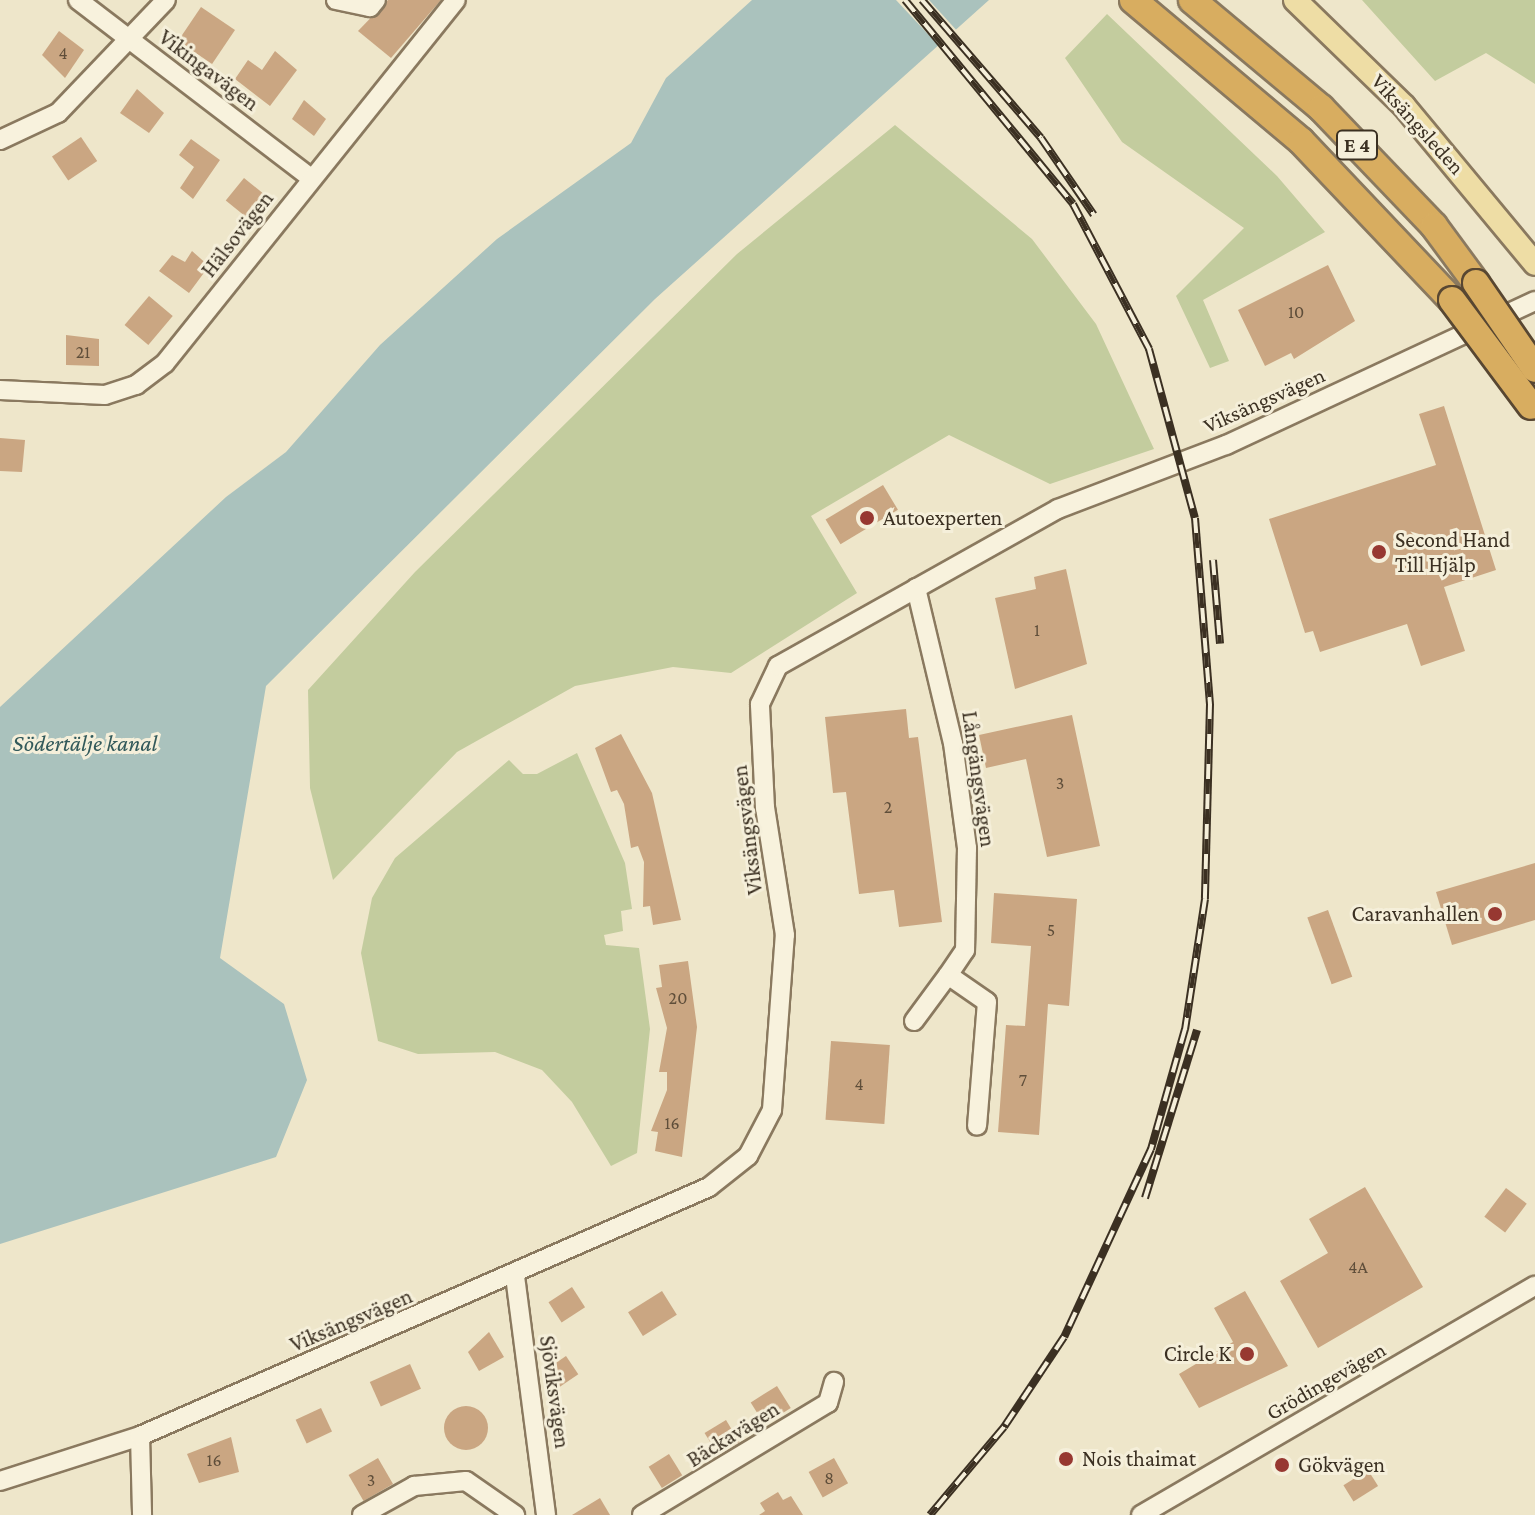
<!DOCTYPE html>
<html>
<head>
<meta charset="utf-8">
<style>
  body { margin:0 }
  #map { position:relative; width:1535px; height:1515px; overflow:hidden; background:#eee6ca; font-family:"Crimson Pro",serif }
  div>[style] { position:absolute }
  .green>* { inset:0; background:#c3cc9e }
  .water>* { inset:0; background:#aac2bd }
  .pier>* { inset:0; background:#eee6ca }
  .building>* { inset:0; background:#caa682; transform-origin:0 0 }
  .round { border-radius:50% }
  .roads { filter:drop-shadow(2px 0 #8a795f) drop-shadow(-2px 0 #8a795f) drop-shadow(0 2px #8a795f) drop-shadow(0 -2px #8a795f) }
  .minor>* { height:18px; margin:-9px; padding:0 9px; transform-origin:9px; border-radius:9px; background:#f8f2dd }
  .major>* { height:22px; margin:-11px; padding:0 11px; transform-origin:11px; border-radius:11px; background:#eedda5 }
  .highway>* { height:26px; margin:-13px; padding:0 13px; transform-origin:13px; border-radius:13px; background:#d8ad60 }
  .rail>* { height:8px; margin-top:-4px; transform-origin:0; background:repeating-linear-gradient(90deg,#f5efda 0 15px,#3b3022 0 30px); box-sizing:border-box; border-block:2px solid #3b3022 }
  .bridges { filter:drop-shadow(2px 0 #584732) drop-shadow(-2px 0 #584732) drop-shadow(0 2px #584732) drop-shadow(0 -2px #584732) }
  .highway-bridge>* { height:26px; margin:-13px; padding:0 13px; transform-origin:13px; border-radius:13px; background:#d8ad60 }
  .dots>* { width:22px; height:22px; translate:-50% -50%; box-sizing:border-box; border:4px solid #f5efda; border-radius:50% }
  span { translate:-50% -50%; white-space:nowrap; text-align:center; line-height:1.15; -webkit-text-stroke:6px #f5efda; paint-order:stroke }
  .number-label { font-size:18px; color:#5f4e3a }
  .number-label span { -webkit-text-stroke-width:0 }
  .shield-label span { padding:2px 6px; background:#f5efda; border:2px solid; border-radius:6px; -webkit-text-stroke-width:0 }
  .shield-label { font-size:20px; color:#3b3022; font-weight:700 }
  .street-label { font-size:22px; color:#3b3022 }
  .poi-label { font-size:22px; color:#3b3022 }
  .left { translate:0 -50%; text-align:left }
  .right { translate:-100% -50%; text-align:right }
  .water-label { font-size:24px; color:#32595a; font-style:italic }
</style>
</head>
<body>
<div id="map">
  <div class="green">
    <i style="clip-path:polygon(1362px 0,1535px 0,1535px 84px,1486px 53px,1435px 81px)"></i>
    <i style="clip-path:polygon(1107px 14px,1277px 176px,1325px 232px,1203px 300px,1229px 361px,1210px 368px,1176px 296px,1244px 228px,1122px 142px,1065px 58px)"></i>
    <i style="clip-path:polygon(895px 125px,1032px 239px,1096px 324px,1154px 449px,1050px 484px,949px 435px,811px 516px,857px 593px,731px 673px,673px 667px,575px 686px,457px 752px,333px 880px,310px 788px,308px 690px,415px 572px,737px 254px)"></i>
    <i style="clip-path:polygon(577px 753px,625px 863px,632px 909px,621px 911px,623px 931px,604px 935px,606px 945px,639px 948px,650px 1029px,637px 1153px,611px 1166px,572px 1102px,542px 1070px,495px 1052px,418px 1054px,378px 1041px,361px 953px,372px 898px,395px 858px,509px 760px,523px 774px,537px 774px)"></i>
  </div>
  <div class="water">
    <i style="clip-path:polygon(752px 0,989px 0,655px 299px,266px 686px,220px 958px,284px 1004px,307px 1080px,276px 1157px,0 1244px,0 707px,226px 497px,286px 452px,380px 345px,497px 239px,631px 143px,666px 78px)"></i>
  </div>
  <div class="pier">
    <i style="clip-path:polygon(896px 0,929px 0,959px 33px,941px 48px)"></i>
  </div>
  <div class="building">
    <i style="clip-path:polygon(388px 0,441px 0,391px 58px,358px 31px)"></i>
    <i style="left:201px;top:7px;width:41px;height:41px;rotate:34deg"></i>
    <i style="clip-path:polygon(59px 31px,84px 50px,65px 78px,42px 55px)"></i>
    <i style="clip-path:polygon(275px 51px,297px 70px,270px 106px,235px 79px,248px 60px,262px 70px)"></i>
    <i style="clip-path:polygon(137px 89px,164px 113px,149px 133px,120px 113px)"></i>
    <i style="clip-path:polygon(304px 100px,326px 119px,314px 136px,292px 119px)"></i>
    <i style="left:81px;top:137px;width:29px;height:35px;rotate:56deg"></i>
    <i style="clip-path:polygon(191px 139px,220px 160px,193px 199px,180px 188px,194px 167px,179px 155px)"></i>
    <i style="left:244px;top:178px;width:33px;height:29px;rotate:39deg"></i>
    <i style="clip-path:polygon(192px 251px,209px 266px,189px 293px,159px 271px,172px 255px,185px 262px)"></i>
    <i style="clip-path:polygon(1328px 265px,1355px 321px,1294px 359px,1291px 353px,1265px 366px,1238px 310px)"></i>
    <i style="left:149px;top:296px;width:31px;height:38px;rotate:40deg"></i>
    <i style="clip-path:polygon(66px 335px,99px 339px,99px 366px,66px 365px)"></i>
    <i style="clip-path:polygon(1444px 406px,1496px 570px,1444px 587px,1465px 651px,1421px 666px,1407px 624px,1320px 652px,1313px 631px,1305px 633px,1269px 519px,1436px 465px,1419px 414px)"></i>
    <i style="clip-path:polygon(0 438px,25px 440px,22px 472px,0 471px)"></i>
    <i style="left:883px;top:485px;width:29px;height:67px;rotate:59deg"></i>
    <i style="clip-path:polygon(1066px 569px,1087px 664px,1015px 689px,995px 598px,1036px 589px,1034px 577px)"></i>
    <i style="clip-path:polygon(906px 709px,909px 738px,918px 737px,942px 922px,899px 927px,894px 890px,859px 894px,846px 792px,833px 793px,825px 717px)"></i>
    <i style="clip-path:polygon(1072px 715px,1100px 846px,1047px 857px,1026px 759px,986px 768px,979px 735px)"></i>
    <i style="clip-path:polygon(621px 734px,652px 793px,681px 920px,653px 925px,650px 906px,643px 907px,644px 862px,638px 846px,631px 848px,624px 804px,617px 790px,611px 792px,595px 748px)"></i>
    <i style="clip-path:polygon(1535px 863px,1535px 920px,1452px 945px,1436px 892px)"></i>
    <i style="clip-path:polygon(994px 893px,1077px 899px,1069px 1006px,1048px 1004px,1039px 1135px,998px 1132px,1006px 1025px,1025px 1026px,1031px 946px,991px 943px)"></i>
    <i style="left:1328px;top:910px;width:71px;height:22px;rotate:70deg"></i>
    <i style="clip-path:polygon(688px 961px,697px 1027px,682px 1157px,655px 1151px,658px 1132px,651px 1131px,667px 1090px,667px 1072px,659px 1072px,667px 1028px,656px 988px,662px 987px,659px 965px)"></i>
    <i style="left:831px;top:1041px;width:59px;height:79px;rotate:4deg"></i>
    <i style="clip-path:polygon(1365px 1187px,1423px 1287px,1318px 1348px,1280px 1281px,1328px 1253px,1309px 1219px)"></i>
    <i style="left:1506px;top:1188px;width:26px;height:36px;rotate:37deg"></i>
    <i style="left:572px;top:1287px;width:24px;height:28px;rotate:57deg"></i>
    <i style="left:662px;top:1291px;width:28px;height:40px;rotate:58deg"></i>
    <i style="clip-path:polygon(1245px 1291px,1288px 1366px,1199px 1408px,1179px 1374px,1233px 1342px,1214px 1308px)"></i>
    <i style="clip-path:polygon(489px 1332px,504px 1357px,479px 1371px,468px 1352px)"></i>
    <i style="left:566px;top:1356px;width:22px;height:24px;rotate:56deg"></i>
    <i style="left:410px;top:1364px;width:27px;height:44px;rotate:66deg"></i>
    <i style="left:777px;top:1386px;width:26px;height:31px;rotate:58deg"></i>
    <i class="round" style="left:444px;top:1406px;width:44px;height:44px"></i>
    <i style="left:321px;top:1408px;width:26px;height:28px;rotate:65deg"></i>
    <i style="left:726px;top:1420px;width:26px;height:25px;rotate:59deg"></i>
    <i style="clip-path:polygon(231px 1437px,239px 1472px,199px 1483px,187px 1454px)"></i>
    <i style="left:669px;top:1454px;width:25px;height:24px;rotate:58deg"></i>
    <i style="left:378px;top:1458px;width:30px;height:34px;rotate:60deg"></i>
    <i style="left:834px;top:1458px;width:29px;height:29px;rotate:61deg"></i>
    <i style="left:1368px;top:1470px;width:19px;height:29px;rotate:58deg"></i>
    <i style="clip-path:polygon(778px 1492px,783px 1500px,791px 1496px,803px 1515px,759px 1515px,765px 1511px,760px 1503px)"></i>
    <i style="clip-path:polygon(600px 1498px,610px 1515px,572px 1515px)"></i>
  </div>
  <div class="roads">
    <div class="minor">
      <i style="left:78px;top:0;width:293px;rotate:37.4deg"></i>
      <i style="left:336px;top:0;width:35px;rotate:12deg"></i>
      <i style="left:370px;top:7px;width:9px;rotate:-49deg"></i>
      <i style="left:0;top:140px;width:64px;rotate:-25deg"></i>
      <i style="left:58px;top:113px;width:156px;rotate:-46.3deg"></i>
      <i style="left:0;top:390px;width:105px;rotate:2.7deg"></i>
      <i style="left:105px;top:395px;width:33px;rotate:-18deg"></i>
      <i style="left:136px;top:385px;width:36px;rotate:-37deg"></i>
      <i style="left:165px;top:363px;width:465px;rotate:-51.3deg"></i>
      <i style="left:916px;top:588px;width:159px;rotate:76.6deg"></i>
      <i style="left:953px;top:743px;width:106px;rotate:82.4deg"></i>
      <i style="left:967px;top:848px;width:102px;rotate:91.1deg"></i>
      <i style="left:965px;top:950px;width:30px;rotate:124deg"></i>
      <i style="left:948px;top:975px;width:47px;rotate:34.7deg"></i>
      <i style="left:987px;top:1002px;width:124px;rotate:94.6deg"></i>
      <i style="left:914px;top:1021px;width:57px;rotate:-53.5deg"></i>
      <i style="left:515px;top:1276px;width:241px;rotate:82.6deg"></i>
      <i style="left:140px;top:1436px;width:79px;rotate:88.5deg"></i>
      <i style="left:0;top:1481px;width:147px;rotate:-17.8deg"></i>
      <i style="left:140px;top:1436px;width:621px;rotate:-23.63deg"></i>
      <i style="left:709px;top:1187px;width:50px;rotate:-38.5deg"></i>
      <i style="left:748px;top:1156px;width:52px;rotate:-62.4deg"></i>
      <i style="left:772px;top:1110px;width:175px;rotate:-85.8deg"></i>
      <i style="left:785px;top:935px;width:129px;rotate:-98.9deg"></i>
      <i style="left:765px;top:808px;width:104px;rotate:-92.8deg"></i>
      <i style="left:760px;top:704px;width:42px;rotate:-64.7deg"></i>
      <i style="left:778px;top:666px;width:321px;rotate:-29.3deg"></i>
      <i style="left:1058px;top:509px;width:180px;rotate:-20.9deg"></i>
      <i style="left:1226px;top:445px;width:341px;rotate:-25deg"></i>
      <i style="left:362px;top:1515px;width:60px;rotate:-29.1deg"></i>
      <i style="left:414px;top:1486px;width:52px;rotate:-5.5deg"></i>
      <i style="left:466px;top:1481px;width:60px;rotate:34.8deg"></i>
      <i style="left:642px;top:1515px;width:217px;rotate:-31.1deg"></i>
      <i style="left:828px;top:1403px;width:22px;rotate:-74deg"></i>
      <i style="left:1141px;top:1515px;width:456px;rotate:-30.2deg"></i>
    </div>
    <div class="major">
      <i style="left:1295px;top:0;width:152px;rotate:44.2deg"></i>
      <i style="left:1404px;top:106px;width:205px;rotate:50.3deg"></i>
    </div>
    <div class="highway">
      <i style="left:1133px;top:0;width:219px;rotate:40deg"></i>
      <i style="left:1301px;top:141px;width:219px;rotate:46.5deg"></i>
      <i style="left:1192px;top:0;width:168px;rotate:39.9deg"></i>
      <i style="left:1321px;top:108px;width:163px;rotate:46.2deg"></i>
      <i style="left:1434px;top:226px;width:71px;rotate:53.6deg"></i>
    </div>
  </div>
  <div class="rail">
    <i style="left:905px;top:0;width:264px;rotate:50.5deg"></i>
    <i style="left:1073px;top:204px;width:164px;rotate:62.3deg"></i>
    <i style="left:1149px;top:349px;width:175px;rotate:74.8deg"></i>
    <i style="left:1195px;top:518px;width:187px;rotate:85.4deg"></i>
    <i style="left:1210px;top:704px;width:195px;rotate:91.5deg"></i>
    <i style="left:1205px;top:899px;width:132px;rotate:98.7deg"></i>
    <i style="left:1185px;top:1029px;width:125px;rotate:105.8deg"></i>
    <i style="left:1151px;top:1149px;width:207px;rotate:114.8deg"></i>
    <i style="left:1064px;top:1337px;width:108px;rotate:123.7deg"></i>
    <i style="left:1004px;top:1427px;width:115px;rotate:130.1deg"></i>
    <i style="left:922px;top:0;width:182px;rotate:49.2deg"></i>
    <i style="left:1041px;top:138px;width:93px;rotate:55.5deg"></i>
    <i style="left:1213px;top:560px;width:84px;rotate:85.2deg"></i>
    <i style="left:1145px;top:1198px;width:176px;rotate:-72.8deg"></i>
  </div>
  <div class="bridges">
    <div class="highway-bridge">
      <i style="left:1476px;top:283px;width:104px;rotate:55.5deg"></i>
      <i style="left:1452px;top:300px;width:132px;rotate:53.3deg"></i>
    </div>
  </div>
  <div class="dots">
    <i style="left:867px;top:518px;background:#973831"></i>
    <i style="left:1379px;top:552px;background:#973831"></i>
    <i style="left:1495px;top:914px;background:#973831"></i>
    <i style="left:1247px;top:1354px;background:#973831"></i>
    <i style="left:1066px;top:1459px;background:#973831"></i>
    <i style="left:1282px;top:1465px;background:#973831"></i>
  </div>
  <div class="number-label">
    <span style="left:63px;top:53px">4</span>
    <span style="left:1296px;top:312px">10</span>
    <span style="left:83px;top:352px">21</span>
    <span style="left:1037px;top:630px">1</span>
    <span style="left:1060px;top:783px">3</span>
    <span style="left:888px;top:807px">2</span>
    <span style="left:1051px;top:930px">5</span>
    <span style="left:678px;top:998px">20</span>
    <span style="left:1023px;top:1080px">7</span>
    <span style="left:859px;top:1084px">4</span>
    <span style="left:672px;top:1123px">16</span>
    <span style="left:1358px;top:1267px">4A</span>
    <span style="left:214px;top:1460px">16</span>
    <span style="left:829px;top:1478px">8</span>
    <span style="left:371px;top:1480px">3</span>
  </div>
  <div class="shield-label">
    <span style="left:1357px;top:145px">E 4</span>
  </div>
  <div class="street-label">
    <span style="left:209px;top:70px;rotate:37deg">Vikingavägen</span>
    <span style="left:1418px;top:124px;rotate:48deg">Viksängsleden</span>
    <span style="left:237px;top:234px;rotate:-52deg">Hälsovägen</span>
    <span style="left:1264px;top:400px;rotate:-24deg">Viksängsvägen</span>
    <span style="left:979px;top:779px;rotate:82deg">Långängsvägen</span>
    <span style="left:747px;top:830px;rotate:-97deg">Viksängsvägen</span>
    <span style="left:351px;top:1320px;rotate:-23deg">Viksängsvägen</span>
    <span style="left:1326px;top:1381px;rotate:-30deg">Grödingevägen</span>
    <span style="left:555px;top:1392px;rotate:82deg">Sjöviksvägen</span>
    <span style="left:733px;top:1434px;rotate:-32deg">Bäckavägen</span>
  </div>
  <div class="poi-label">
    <span class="left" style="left:883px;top:518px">Autoexperten</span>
    <span class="left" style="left:1395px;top:552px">Second Hand<br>Till Hjälp</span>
    <span class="right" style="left:1479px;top:914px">Caravanhallen</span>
    <span class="right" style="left:1231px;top:1354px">Circle K</span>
    <span class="left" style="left:1082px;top:1459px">Nois thaimat</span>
    <span class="left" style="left:1298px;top:1465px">Gökvägen</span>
  </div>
  <div class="water-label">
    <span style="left:85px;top:743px">Södertälje kanal</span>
  </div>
</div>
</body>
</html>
